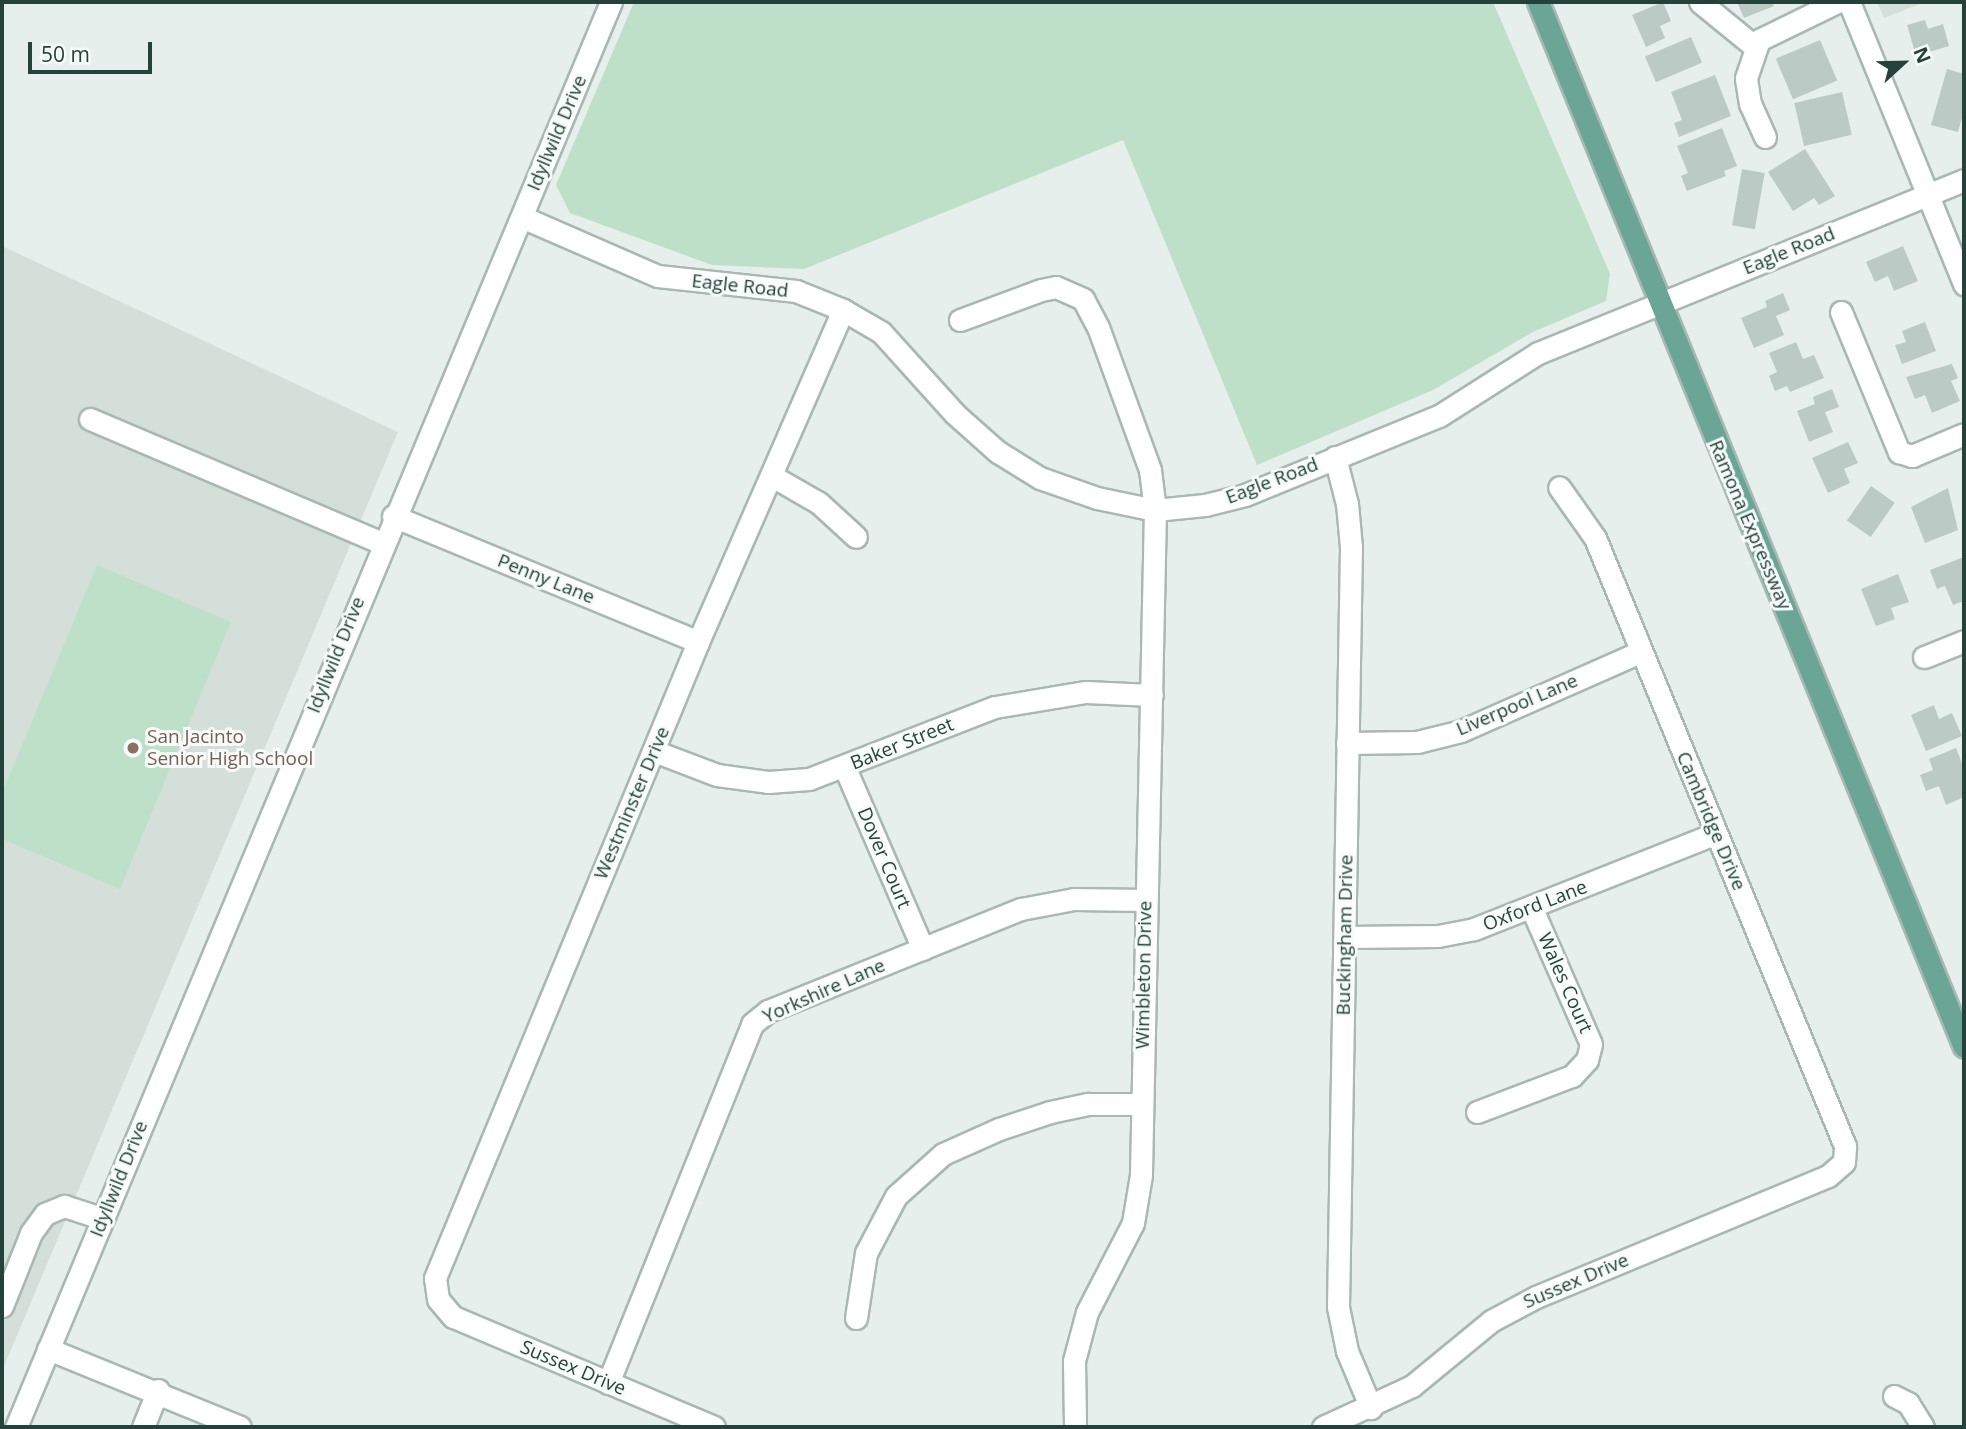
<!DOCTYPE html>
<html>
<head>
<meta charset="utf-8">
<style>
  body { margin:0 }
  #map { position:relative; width:1966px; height:1429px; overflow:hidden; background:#e6efeb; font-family:"Open Sans",sans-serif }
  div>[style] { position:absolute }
  .built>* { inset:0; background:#d4dfda }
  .green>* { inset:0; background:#bfe0c8 }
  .building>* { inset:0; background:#bbcac4; transform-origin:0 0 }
  .roads { filter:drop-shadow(2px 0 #a8b8b2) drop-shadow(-2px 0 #a8b8b2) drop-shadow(0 2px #a8b8b2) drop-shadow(0 -2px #a8b8b2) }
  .minor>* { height:21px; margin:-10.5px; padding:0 10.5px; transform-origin:10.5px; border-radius:10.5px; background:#fff }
  .major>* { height:21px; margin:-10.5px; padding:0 10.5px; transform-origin:10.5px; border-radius:10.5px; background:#6aa596 }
  .dots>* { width:19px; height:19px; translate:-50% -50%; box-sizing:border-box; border:4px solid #f7fbf9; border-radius:50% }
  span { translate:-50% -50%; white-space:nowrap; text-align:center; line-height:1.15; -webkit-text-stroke:6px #f7fbf9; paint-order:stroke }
  .street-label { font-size:19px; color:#24423a }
  .education-label { font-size:19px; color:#785e54 }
  .left { translate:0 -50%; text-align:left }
  .frame { position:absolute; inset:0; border:4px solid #24423a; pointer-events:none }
  .north { position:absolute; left:1868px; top:28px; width:70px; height:70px; -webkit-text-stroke:5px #f7fbf9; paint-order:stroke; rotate:68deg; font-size:19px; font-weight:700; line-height:28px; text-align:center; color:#24423a }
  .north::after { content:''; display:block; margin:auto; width:24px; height:32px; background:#24423a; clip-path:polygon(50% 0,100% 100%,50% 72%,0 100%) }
  .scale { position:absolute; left:28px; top:42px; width:124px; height:32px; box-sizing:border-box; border:4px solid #24423a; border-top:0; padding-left:9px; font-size:21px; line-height:24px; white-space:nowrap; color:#24423a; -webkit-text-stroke:5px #f7fbf9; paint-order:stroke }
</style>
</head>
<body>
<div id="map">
  <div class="built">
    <i style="clip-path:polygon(1877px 2px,1925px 2px,1884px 18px)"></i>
    <i style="clip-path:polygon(2px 246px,398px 432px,2px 1371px)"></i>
  </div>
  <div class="green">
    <i style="clip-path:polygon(634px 2px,1493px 2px,1610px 274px,1606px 301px,1533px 332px,1433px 390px,1257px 465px,1123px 140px,804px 269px,712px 265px,570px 213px,556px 185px)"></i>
    <i style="clip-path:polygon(97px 565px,231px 622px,120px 889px,2px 839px,2px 793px)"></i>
  </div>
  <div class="building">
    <i style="clip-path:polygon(1663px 2px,1671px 21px,1660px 26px,1665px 38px,1646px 47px,1632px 15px)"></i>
    <i style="clip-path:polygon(1737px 2px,1772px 2px,1774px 6px,1744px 18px)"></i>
    <i style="clip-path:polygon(1925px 20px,1928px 29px,1943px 24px,1949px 46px,1916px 56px,1907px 25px)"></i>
    <i style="left:1691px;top:37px;width:28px;height:50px;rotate:67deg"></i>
    <i style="left:1820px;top:40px;width:44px;height:48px;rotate:67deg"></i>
    <i style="clip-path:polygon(1947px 69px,1964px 74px,1964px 110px,1958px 132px,1931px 125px)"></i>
    <i style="clip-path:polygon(1715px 75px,1731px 116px,1679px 137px,1674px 123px,1682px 120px,1671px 92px)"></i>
    <i style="left:1842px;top:92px;width:44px;height:49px;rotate:77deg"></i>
    <i style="clip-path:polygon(1722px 128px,1737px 166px,1724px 171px,1726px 176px,1687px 191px,1681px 176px,1688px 173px,1677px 146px)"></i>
    <i style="clip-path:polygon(1805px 149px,1835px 196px,1819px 205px,1814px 198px,1793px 211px,1768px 172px)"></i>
    <i style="left:1742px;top:169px;width:23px;height:57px;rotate:10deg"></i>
    <i style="clip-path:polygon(1903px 246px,1918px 281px,1894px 291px,1888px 276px,1875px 282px,1866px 262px)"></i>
    <i style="clip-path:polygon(1783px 293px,1790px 310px,1776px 316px,1784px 335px,1754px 348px,1741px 318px,1767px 307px,1765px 301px)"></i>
    <i style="clip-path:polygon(1925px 322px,1936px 351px,1902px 364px,1895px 345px,1906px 342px,1902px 331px)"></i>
    <i style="clip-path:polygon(1796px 342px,1803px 359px,1814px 355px,1824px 378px,1790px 392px,1787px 386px,1775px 391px,1769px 376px,1777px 372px,1769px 353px)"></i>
    <i style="clip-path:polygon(1952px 364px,1958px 378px,1951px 381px,1960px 401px,1932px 413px,1925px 395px,1915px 399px,1906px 377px)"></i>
    <i style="clip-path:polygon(1832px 389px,1839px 407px,1825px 412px,1833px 432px,1809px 442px,1797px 411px,1815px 404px,1813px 397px)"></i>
    <i style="clip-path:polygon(1848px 442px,1858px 463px,1844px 469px,1850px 483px,1828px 493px,1812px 458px)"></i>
    <i style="left:1871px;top:486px;width:29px;height:42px;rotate:35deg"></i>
    <i style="clip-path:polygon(1948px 488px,1958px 530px,1925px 543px,1911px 507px)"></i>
    <i style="clip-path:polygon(1964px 557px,1964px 601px,1953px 605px,1945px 586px,1937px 589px,1930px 570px)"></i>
    <i style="clip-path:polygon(1898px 574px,1909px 602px,1891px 608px,1895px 619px,1876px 626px,1861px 589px)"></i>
    <i style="clip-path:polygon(1934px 705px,1939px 719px,1952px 713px,1962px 736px,1926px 751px,1911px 715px)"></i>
    <i style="clip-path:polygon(1956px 748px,1964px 768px,1964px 797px,1946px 805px,1939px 786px,1926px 791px,1920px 775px,1933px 770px,1929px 759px)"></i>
  </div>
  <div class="roads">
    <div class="minor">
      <i style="left:1700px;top:2px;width:71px;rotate:39.3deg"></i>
      <i style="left:1849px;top:2px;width:305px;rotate:67.8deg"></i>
      <i style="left:1765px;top:137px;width:36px;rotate:-114deg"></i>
      <i style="left:1750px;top:104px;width:26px;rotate:-99deg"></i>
      <i style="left:1746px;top:78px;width:40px;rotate:-71.1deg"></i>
      <i style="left:1759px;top:40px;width:87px;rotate:-26deg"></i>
      <i style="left:522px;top:217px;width:148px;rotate:23.5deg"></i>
      <i style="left:658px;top:276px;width:139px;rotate:6.2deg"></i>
      <i style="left:796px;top:291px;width:51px;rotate:22deg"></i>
      <i style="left:843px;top:310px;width:44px;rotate:30.1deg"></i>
      <i style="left:881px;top:332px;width:110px;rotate:47.9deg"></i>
      <i style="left:955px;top:414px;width:57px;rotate:41.5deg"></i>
      <i style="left:998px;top:452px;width:49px;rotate:31.8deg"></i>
      <i style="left:1040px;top:478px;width:60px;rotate:19.3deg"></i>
      <i style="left:1097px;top:498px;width:59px;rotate:11.7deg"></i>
      <i style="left:1155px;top:510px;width:50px;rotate:-5.7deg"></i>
      <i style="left:1205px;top:505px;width:41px;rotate:-14deg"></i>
      <i style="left:1245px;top:495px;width:209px;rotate:-22.2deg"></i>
      <i style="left:1439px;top:416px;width:117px;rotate:-32.5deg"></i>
      <i style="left:1538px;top:353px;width:460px;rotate:-22.1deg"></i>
      <i style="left:1841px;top:312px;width:152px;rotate:67.5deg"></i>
      <i style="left:1899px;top:452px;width:14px;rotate:17deg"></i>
      <i style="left:1912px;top:456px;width:56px;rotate:-22.9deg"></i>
      <i style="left:960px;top:320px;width:86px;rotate:-20.3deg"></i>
      <i style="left:1041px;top:290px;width:15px;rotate:-11deg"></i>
      <i style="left:1056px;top:287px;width:30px;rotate:24deg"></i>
      <i style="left:1083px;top:299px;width:32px;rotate:62deg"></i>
      <i style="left:1098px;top:327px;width:152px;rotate:70deg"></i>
      <i style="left:1150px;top:470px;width:40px;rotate:82.9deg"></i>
      <i style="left:1155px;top:510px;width:665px;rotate:91.21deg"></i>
      <i style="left:1141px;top:1175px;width:49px;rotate:99.5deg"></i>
      <i style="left:1133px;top:1223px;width:100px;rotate:117.3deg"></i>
      <i style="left:1087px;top:1312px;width:51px;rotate:104.9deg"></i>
      <i style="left:1074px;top:1361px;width:66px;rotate:89.1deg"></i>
      <i style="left:90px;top:419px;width:317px;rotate:23deg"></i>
      <i style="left:1335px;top:457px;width:49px;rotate:75.7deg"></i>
      <i style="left:1347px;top:504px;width:43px;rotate:84.7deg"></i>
      <i style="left:1351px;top:547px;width:760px;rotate:90.98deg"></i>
      <i style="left:1338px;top:1307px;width:45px;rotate:78.4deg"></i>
      <i style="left:1347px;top:1351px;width:62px;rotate:67.2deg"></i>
      <i style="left:772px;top:476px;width:54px;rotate:29.9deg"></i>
      <i style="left:819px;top:503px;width:50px;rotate:42.6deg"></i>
      <i style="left:393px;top:516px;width:330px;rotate:22.4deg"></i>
      <i style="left:1924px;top:657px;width:43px;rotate:-21.8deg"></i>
      <i style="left:1347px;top:743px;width:70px;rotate:-0.8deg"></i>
      <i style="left:1417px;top:742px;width:45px;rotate:-14deg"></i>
      <i style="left:1461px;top:731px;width:196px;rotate:-23.8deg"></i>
      <i style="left:654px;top:751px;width:67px;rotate:20.9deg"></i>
      <i style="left:717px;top:775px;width:51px;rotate:7.8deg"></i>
      <i style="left:768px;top:782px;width:41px;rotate:-4.2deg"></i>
      <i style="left:809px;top:779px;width:199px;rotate:-21.2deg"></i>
      <i style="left:995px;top:707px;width:92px;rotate:-9.4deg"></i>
      <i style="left:1086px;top:692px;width:66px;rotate:2.6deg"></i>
      <i style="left:845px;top:768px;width:197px;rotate:66.7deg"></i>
      <i style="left:1345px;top:937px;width:93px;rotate:-0.6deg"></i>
      <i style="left:1438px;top:936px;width:37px;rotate:-11deg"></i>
      <i style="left:1474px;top:929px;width:260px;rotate:-21.6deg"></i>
      <i style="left:1477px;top:1112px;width:102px;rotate:-20.8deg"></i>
      <i style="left:1572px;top:1076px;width:22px;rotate:-47deg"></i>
      <i style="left:1587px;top:1060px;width:16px;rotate:-76deg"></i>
      <i style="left:1591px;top:1044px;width:147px;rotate:-113.6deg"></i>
      <i style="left:2px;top:1306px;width:79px;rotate:-68.3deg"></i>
      <i style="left:31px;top:1233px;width:24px;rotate:-54deg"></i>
      <i style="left:45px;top:1214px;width:21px;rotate:-23deg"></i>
      <i style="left:64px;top:1206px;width:40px;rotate:18deg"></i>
      <i style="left:856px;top:1318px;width:66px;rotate:-81.3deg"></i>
      <i style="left:866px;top:1253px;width:64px;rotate:-62.2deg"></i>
      <i style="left:896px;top:1196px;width:63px;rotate:-41.8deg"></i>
      <i style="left:943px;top:1154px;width:61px;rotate:-24.1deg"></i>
      <i style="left:999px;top:1129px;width:54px;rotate:-18.4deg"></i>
      <i style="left:1050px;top:1112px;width:39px;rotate:-12deg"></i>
      <i style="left:1088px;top:1104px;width:53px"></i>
      <i style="left:48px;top:1349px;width:207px;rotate:22.1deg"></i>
      <i style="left:608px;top:1383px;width:387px;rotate:-68.1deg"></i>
      <i style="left:752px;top:1024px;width:21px;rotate:-39deg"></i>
      <i style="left:768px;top:1011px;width:273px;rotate:-22deg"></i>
      <i style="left:1021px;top:909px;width:54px;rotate:-10.7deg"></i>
      <i style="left:1074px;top:899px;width:72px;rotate:0.8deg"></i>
      <i style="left:1894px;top:1396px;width:16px;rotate:27deg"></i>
      <i style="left:1908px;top:1403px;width:28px;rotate:58deg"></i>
      <i style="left:16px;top:1427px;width:1544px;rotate:-67.34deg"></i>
      <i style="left:143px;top:1427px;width:40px;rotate:-68deg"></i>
      <i style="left:714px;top:1427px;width:283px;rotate:-157.1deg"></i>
      <i style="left:453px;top:1317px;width:23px;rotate:-130deg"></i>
      <i style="left:438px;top:1299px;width:21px;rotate:-98deg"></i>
      <i style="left:435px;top:1278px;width:688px;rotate:-67.53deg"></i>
      <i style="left:698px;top:642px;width:362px;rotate:-66.4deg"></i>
      <i style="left:1323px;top:1427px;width:98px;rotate:-24.7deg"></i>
      <i style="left:1412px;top:1386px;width:102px;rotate:-39.4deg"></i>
      <i style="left:1491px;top:1321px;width:51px;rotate:-28.1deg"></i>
      <i style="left:1536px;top:1297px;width:316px;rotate:-22.5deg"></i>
      <i style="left:1828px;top:1176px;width:21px;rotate:-41deg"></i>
      <i style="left:1844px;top:1162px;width:16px;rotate:-86deg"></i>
      <i style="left:1845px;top:1146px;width:657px;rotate:-112.35deg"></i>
      <i style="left:1595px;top:538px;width:62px;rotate:-125.2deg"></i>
    </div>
    <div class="major">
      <i style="left:1538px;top:2px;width:1128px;rotate:67.82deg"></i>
    </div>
  </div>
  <div class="dots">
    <i style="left:133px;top:748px;background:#8d6e63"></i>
  </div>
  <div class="street-label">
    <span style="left:557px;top:133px;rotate:-67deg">Idyllwild Drive</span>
    <span style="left:1789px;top:251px;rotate:-22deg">Eagle Road</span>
    <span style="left:740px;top:286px;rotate:6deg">Eagle Road</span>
    <span style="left:1272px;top:481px;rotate:-21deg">Eagle Road</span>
    <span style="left:1750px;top:525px;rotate:67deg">Ramona Expressway</span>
    <span style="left:546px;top:579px;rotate:22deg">Penny Lane</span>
    <span style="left:336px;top:655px;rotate:-68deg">Idyllwild Drive</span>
    <span style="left:1517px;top:705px;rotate:-23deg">Liverpool Lane</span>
    <span style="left:902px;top:744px;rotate:-22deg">Baker Street</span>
    <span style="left:632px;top:803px;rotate:-67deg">Westminster Drive</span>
    <span style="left:1711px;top:821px;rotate:67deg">Cambridge Drive</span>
    <span style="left:884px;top:858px;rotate:67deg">Dover Court</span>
    <span style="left:1535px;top:906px;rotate:-21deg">Oxford Lane</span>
    <span style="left:1345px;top:935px;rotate:-89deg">Buckingham Drive</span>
    <span style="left:1144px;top:975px;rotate:-89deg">Wimbleton Drive</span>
    <span style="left:1565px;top:983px;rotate:66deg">Wales Court</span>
    <span style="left:824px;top:991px;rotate:-24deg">Yorkshire Lane</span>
    <span style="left:119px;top:1179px;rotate:-68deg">Idyllwild Drive</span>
    <span style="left:1576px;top:1281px;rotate:-23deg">Sussex Drive</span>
    <span style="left:573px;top:1368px;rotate:23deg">Sussex Drive</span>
  </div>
  <div class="education-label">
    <span class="left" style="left:147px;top:748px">San Jacinto<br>Senior High School</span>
  </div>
  <div class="frame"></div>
  <div class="north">N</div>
  <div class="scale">50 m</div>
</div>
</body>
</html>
